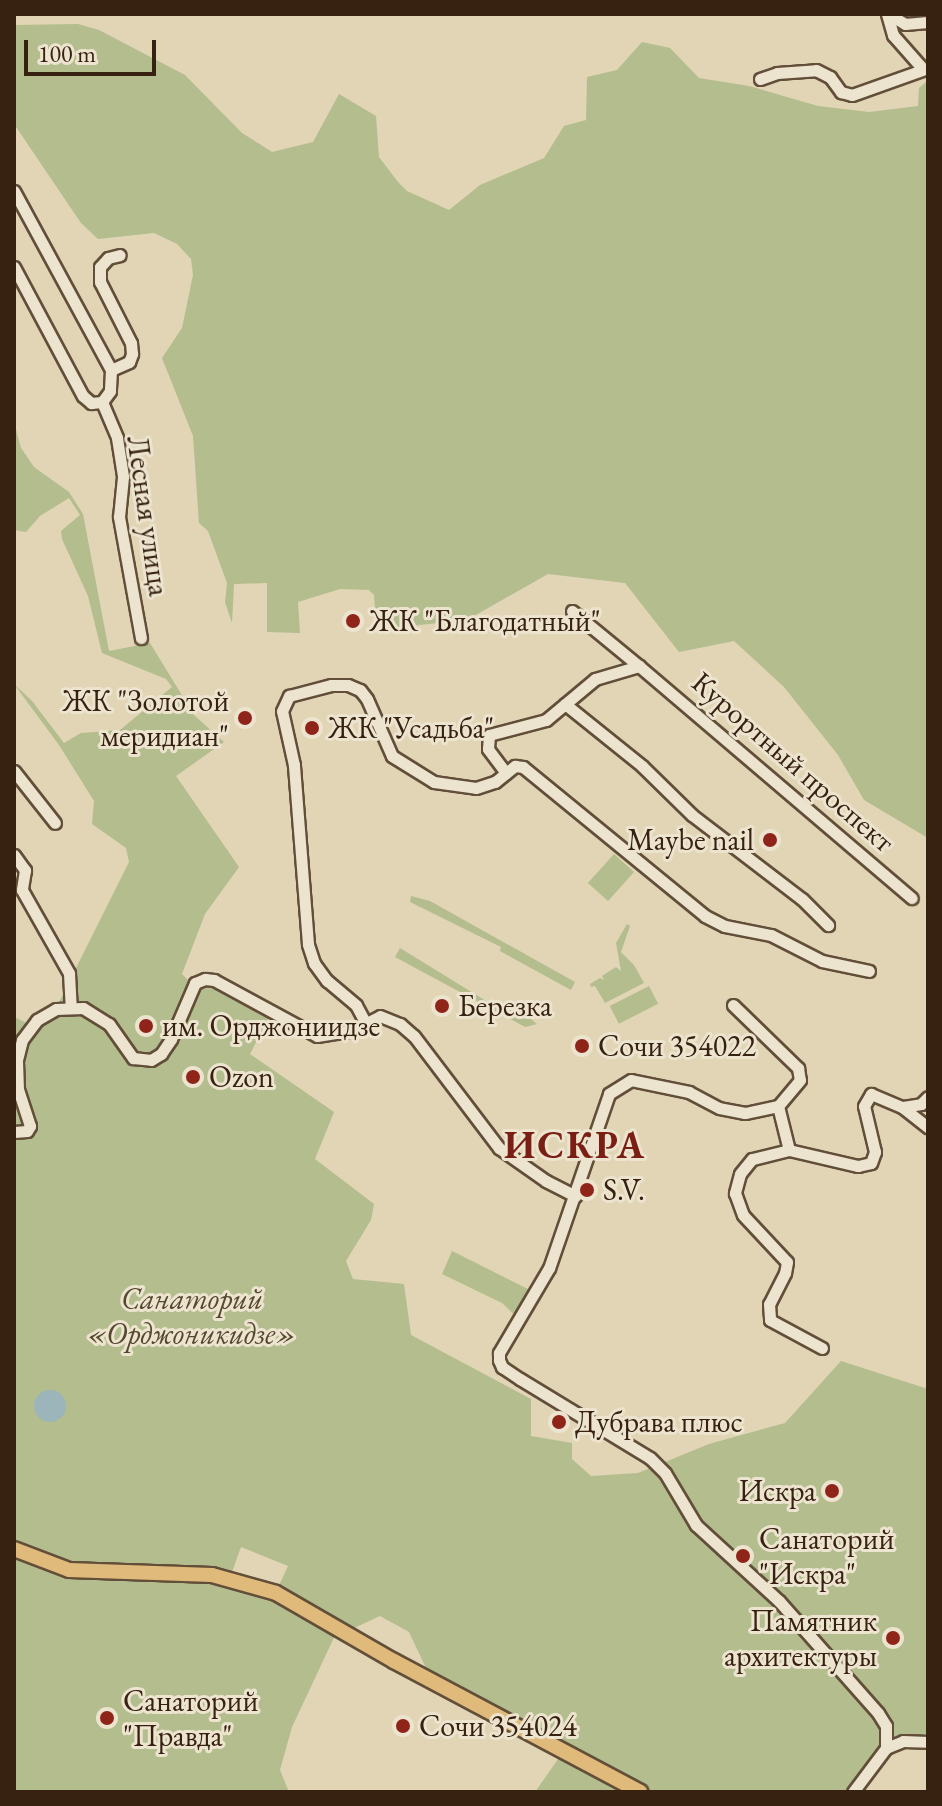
<!DOCTYPE html>
<html>
<head>
<meta charset="utf-8">
<style>
  body { margin:0 }
  #map { position:relative; width:942px; height:1806px; overflow:hidden; background:#e1d5b5; font-family:"EB Garamond",serif }
  div>[style] { position:absolute }
  .green>* { inset:0; background:#b3bd8d; transform-origin:0 0 }
  .water>* { inset:0; background:#9bb5ba }
  .round { border-radius:50% }
  .roads { filter:drop-shadow(2px 0 #624e39) drop-shadow(-2px 0 #624e39) drop-shadow(0 2px #624e39) drop-shadow(0 -2px #624e39) }
  .minor>* { height:11px; margin:-5.5px; padding:0 5.5px; transform-origin:5.5px; border-radius:5.5px; background:#ece4cf }
  .major>* { height:14px; margin:-7px; padding:0 7px; transform-origin:7px; border-radius:7px; background:#e0ba7a }
  .dots>* { width:22px; height:22px; translate:-50% -50%; box-sizing:border-box; border:4px solid #ece4cf; border-radius:50% }
  span { translate:-50% -50%; white-space:nowrap; text-align:center; line-height:1.15; -webkit-text-stroke:6px #ece4cf; paint-order:stroke }
  .street-label { font-size:30px; color:#372110 }
  .poi-label { font-size:30px; color:#372110 }
  .left { translate:0 -50%; text-align:left }
  .right { translate:-100% -50%; text-align:right }
  .park-label { font-size:30px; color:#56482f; font-style:italic }
  .district-label { font-size:38px; color:#7a1f14; font-weight:700; letter-spacing:2px }
  .frame { position:absolute; inset:0; border:16px solid #372110; pointer-events:none }
  .scale { position:absolute; left:24px; top:40px; width:132px; height:36px; box-sizing:border-box; border:4px solid #372110; border-top:0; padding-left:10px; font-size:24px; line-height:28px; white-space:nowrap; color:#372110; -webkit-text-stroke:6px #ece4cf; paint-order:stroke }
</style>
</head>
<body>
<div id="map">
  <div class="green">
    <i style="clip-path:polygon(78px 24px,99px 30px,185px 75px,242px 133px,272px 152px,313px 142px,339px 94px,376px 116px,379px 157px,398px 182px,407px 191px,449px 210px,480px 185px,544px 158px,564px 126px,586px 120px,587px 77px,617px 70px,642px 42px,670px 48px,699px 78px,749px 86px,818px 106px,869px 112px,918px 106px,919px 88px,928px 80px,928px 838px,864px 800px,838px 755px,784px 687px,734px 641px,679px 652px,625px 583px,548px 574px,467px 620px,391px 628px,376px 624px,374px 595px,369px 590px,340px 589px,298px 602px,300px 633px,267px 632px,267px 583px,234px 584px,232px 623px,225px 602px,227px 583px,208px 531px,199px 523px,193px 436px,162px 358px,182px 328px,193px 275px,191px 259px,177px 244px,154px 233px,98px 239px,81px 223px,14px 124px,14px 25px)"></i>
    <i style="clip-path:polygon(evenodd,14px 422px,21px 448px,34px 467px,69px 492px,83px 514px,109px 651px,150px 643px,194px 715px,224px 742px,176px 776px,239px 867px,205px 914px,182px 974px,197px 989px,227px 987px,271px 1013px,250px 1054px,334px 1112px,315px 1159px,374px 1204px,371px 1220px,346px 1261px,353px 1279px,404px 1284px,411px 1335px,531px 1399px,531px 1436px,572px 1443px,572px 1459px,591px 1476px,638px 1473px,709px 1444px,785px 1423px,841px 1361px,928px 1389px,928px 1741px,887px 1746px,852px 1792px,535px 1792px,563px 1752px,422px 1672px,425px 1666px,409px 1632px,380px 1616px,350px 1630px,338px 1629px,292px 1727px,280px 1770px,289px 1792px,14px 1792px,14px 1017px,25px 1022px,27px 1030px,56px 1008px,129px 862px,126px 848px,92px 824px,94px 801px,59px 745px,14px 684px,32px 701px,64px 743px,81px 733px,120px 730px,172px 687px,166px 679px,102px 653px,88px 596px,62px 539px,61px 531px,80px 515px,69px 498px,40px 516px,26px 532px,14px 530px,14px 422px,241px 1547px,288px 1566px,276px 1592px,231px 1575px,241px 1547px)"></i>
    <i style="left:614px;top:854px;width:27px;height:39px;rotate:42deg"></i>
    <i style="clip-path:polygon(411px 896px,430px 901px,575px 982px,571px 990px,500px 951px,501px 947px,410px 902px)"></i>
    <i style="clip-path:polygon(627px 924px,630px 926px,621px 952px,634px 965px,644px 983px,605px 1003px,595px 986px,591px 987px,590px 984px,600px 978px,604px 980px,602px 976px,616px 967px,621px 971px,616px 943px)"></i>
    <i style="clip-path:polygon(400px 948px,491px 1004px,521px 1011px,537px 1024px,525px 1027px,395px 957px)"></i>
    <i style="left:649px;top:986px;width:20px;height:44px;rotate:63deg"></i>
    <i style="clip-path:polygon(452px 1251px,536px 1293px,521px 1321px,502px 1303px,442px 1274px)"></i>
  </div>
  <div class="water">
    <i class="round" style="left:34px;top:1390px;width:32px;height:32px"></i>
  </div>
  <div class="roads">
    <div class="minor">
      <i style="left:887px;top:14px;width:22px;rotate:74deg"></i>
      <i style="left:893px;top:35px;width:45px;rotate:48.6deg"></i>
      <i style="left:888px;top:14px;width:20px;rotate:30deg"></i>
      <i style="left:905px;top:24px;width:23px;rotate:-5deg"></i>
      <i style="left:760px;top:79px;width:18px;rotate:-19deg"></i>
      <i style="left:777px;top:73px;width:39px;rotate:-4deg"></i>
      <i style="left:816px;top:70px;width:16px;rotate:27deg"></i>
      <i style="left:830px;top:77px;width:19px;rotate:54deg"></i>
      <i style="left:841px;top:92px;width:11px;rotate:15deg"></i>
      <i style="left:852px;top:95px;width:81px;rotate:-19.6deg"></i>
      <i style="left:14px;top:191px;width:204px;rotate:61.5deg"></i>
      <i style="left:111px;top:370px;width:21px;rotate:93deg"></i>
      <i style="left:110px;top:391px;width:14px;rotate:126deg"></i>
      <i style="left:14px;top:267px;width:146px;rotate:61.9deg"></i>
      <i style="left:83px;top:396px;width:11px;rotate:41deg"></i>
      <i style="left:91px;top:403px;width:11px;rotate:-5deg"></i>
      <i style="left:111px;top:370px;width:20px;rotate:-24deg"></i>
      <i style="left:129px;top:362px;width:9px;rotate:-69deg"></i>
      <i style="left:132px;top:354px;width:11px;rotate:-95deg"></i>
      <i style="left:131px;top:343px;width:68px;rotate:-116.9deg"></i>
      <i style="left:100px;top:282px;width:15px;rotate:-90deg"></i>
      <i style="left:100px;top:267px;width:12px;rotate:-48deg"></i>
      <i style="left:108px;top:258px;width:12px;rotate:-14deg"></i>
      <i style="left:102px;top:402px;width:39px;rotate:67deg"></i>
      <i style="left:117px;top:438px;width:39px;rotate:81deg"></i>
      <i style="left:123px;top:477px;width:40px;rotate:95.7deg"></i>
      <i style="left:119px;top:517px;width:123px;rotate:79.7deg"></i>
      <i style="left:572px;top:611px;width:87px;rotate:39.4deg"></i>
      <i style="left:565px;top:704px;width:99px;rotate:38.8deg"></i>
      <i style="left:642px;top:766px;width:70px;rotate:44.4deg"></i>
      <i style="left:692px;top:815px;width:138px;rotate:37.4deg"></i>
      <i style="left:802px;top:899px;width:37px;rotate:45deg"></i>
      <i style="left:14px;top:771px;width:66px;rotate:51.7deg"></i>
      <i style="left:506px;top:773px;width:30px;rotate:-127deg"></i>
      <i style="left:488px;top:749px;width:14px;rotate:-86deg"></i>
      <i style="left:489px;top:735px;width:59px;rotate:-14.7deg"></i>
      <i style="left:546px;top:720px;width:64px;rotate:-39.9deg"></i>
      <i style="left:595px;top:679px;width:46px;rotate:-16.5deg"></i>
      <i style="left:639px;top:666px;width:358px;rotate:40.4deg"></i>
      <i style="left:14px;top:855px;width:19px;rotate:54deg"></i>
      <i style="left:25px;top:870px;width:20px;rotate:99deg"></i>
      <i style="left:22px;top:890px;width:95px;rotate:60.5deg"></i>
      <i style="left:69px;top:973px;width:34px;rotate:87deg"></i>
      <i style="left:733px;top:1005px;width:91px;rotate:44.1deg"></i>
      <i style="left:798px;top:1068px;width:12px;rotate:81deg"></i>
      <i style="left:800px;top:1080px;width:34px;rotate:130deg"></i>
      <i style="left:778px;top:1106px;width:34px;rotate:168deg"></i>
      <i style="left:745px;top:1113px;width:26px;rotate:-169deg"></i>
      <i style="left:719px;top:1108px;width:34px;rotate:-152deg"></i>
      <i style="left:689px;top:1092px;width:59px;rotate:-168.3deg"></i>
      <i style="left:631px;top:1080px;width:26px;rotate:148deg"></i>
      <i style="left:609px;top:1094px;width:184px;rotate:109deg"></i>
      <i style="left:549px;top:1268px;width:99px;rotate:120.5deg"></i>
      <i style="left:499px;top:1353px;width:7px;rotate:90deg"></i>
      <i style="left:499px;top:1360px;width:8px;rotate:67deg"></i>
      <i style="left:502px;top:1367px;width:22px;rotate:34deg"></i>
      <i style="left:520px;top:1379px;width:152px;rotate:31.3deg"></i>
      <i style="left:650px;top:1458px;width:21px;rotate:45deg"></i>
      <i style="left:665px;top:1473px;width:61px;rotate:59.2deg"></i>
      <i style="left:696px;top:1525px;width:113px;rotate:42.5deg"></i>
      <i style="left:779px;top:1601px;width:149px;rotate:48.5deg"></i>
      <i style="left:878px;top:1713px;width:15px;rotate:58deg"></i>
      <i style="left:886px;top:1726px;width:22px;rotate:90deg"></i>
      <i style="left:886px;top:1748px;width:55px;rotate:126.9deg"></i>
      <i style="left:365px;top:1022px;width:19px;rotate:-118deg"></i>
      <i style="left:356px;top:1005px;width:38px;rotate:-140deg"></i>
      <i style="left:327px;top:981px;width:22px;rotate:-126deg"></i>
      <i style="left:314px;top:963px;width:20px;rotate:-108deg"></i>
      <i style="left:308px;top:944px;width:180px;rotate:-94.5deg"></i>
      <i style="left:294px;top:765px;width:55px;rotate:-102.5deg"></i>
      <i style="left:282px;top:711px;width:17px;rotate:-65deg"></i>
      <i style="left:289px;top:696px;width:43px;rotate:-14.7deg"></i>
      <i style="left:331px;top:685px;width:17px"></i>
      <i style="left:348px;top:685px;width:13px;rotate:23deg"></i>
      <i style="left:360px;top:690px;width:11px;rotate:52deg"></i>
      <i style="left:367px;top:699px;width:62px;rotate:66.3deg"></i>
      <i style="left:392px;top:756px;width:49px;rotate:31.8deg"></i>
      <i style="left:434px;top:782px;width:42px;rotate:8.1deg"></i>
      <i style="left:476px;top:788px;width:20px;rotate:-18deg"></i>
      <i style="left:495px;top:782px;width:26px;rotate:-39deg"></i>
      <i style="left:515px;top:766px;width:8px;rotate:7deg"></i>
      <i style="left:523px;top:767px;width:235px;rotate:39.3deg"></i>
      <i style="left:705px;top:916px;width:22px;rotate:27deg"></i>
      <i style="left:725px;top:926px;width:47px;rotate:11.1deg"></i>
      <i style="left:771px;top:935px;width:57px;rotate:27deg"></i>
      <i style="left:822px;top:961px;width:48px;rotate:12deg"></i>
      <i style="left:778px;top:1106px;width:45px;rotate:76deg"></i>
      <i style="left:789px;top:1150px;width:71px;rotate:13.1deg"></i>
      <i style="left:858px;top:1166px;width:13px;rotate:-13deg"></i>
      <i style="left:871px;top:1163px;width:12px;rotate:-70deg"></i>
      <i style="left:875px;top:1152px;width:47px;rotate:-103.4deg"></i>
      <i style="left:864px;top:1106px;width:14px;rotate:-60deg"></i>
      <i style="left:871px;top:1094px;width:34px;rotate:23deg"></i>
      <i style="left:902px;top:1107px;width:33px;rotate:38deg"></i>
      <i style="left:903px;top:1107px;width:18px;rotate:-9deg"></i>
      <i style="left:921px;top:1104px;width:10px;rotate:-45deg"></i>
      <i style="left:14px;top:1132px;width:13px;rotate:-4deg"></i>
      <i style="left:27px;top:1131px;width:6px;rotate:-59deg"></i>
      <i style="left:30px;top:1126px;width:38px;rotate:-108deg"></i>
      <i style="left:18px;top:1090px;width:30px;rotate:-92deg"></i>
      <i style="left:17px;top:1060px;width:21px;rotate:-76deg"></i>
      <i style="left:22px;top:1040px;width:25px;rotate:-53deg"></i>
      <i style="left:37px;top:1020px;width:22px;rotate:-30deg"></i>
      <i style="left:56px;top:1009px;width:27px;rotate:-2deg"></i>
      <i style="left:83px;top:1008px;width:31px;rotate:32deg"></i>
      <i style="left:109px;top:1024px;width:42px;rotate:54.8deg"></i>
      <i style="left:133px;top:1058px;width:18px;rotate:6deg"></i>
      <i style="left:151px;top:1060px;width:12px;rotate:-31deg"></i>
      <i style="left:161px;top:1054px;width:18px;rotate:-56deg"></i>
      <i style="left:171px;top:1039px;width:61px;rotate:-66.8deg"></i>
      <i style="left:195px;top:983px;width:11px;rotate:-22deg"></i>
      <i style="left:205px;top:979px;width:9px;rotate:6deg"></i>
      <i style="left:214px;top:980px;width:117px;rotate:28.5deg"></i>
      <i style="left:317px;top:1036px;width:36px;rotate:-9deg"></i>
      <i style="left:353px;top:1030px;width:30px;rotate:-27deg"></i>
      <i style="left:380px;top:1016px;width:22px;rotate:22deg"></i>
      <i style="left:400px;top:1024px;width:18px;rotate:41deg"></i>
      <i style="left:414px;top:1036px;width:141px;rotate:52.8deg"></i>
      <i style="left:499px;top:1148px;width:57px;rotate:35.1deg"></i>
      <i style="left:546px;top:1181px;width:33px;rotate:27deg"></i>
      <i style="left:789px;top:1150px;width:38px;rotate:166deg"></i>
      <i style="left:752px;top:1159px;width:19px;rotate:129deg"></i>
      <i style="left:740px;top:1174px;width:20px;rotate:105deg"></i>
      <i style="left:735px;top:1193px;width:23px;rotate:70deg"></i>
      <i style="left:743px;top:1215px;width:64px;rotate:46.9deg"></i>
      <i style="left:787px;top:1262px;width:11px;rotate:100deg"></i>
      <i style="left:785px;top:1273px;width:35px;rotate:117deg"></i>
      <i style="left:769px;top:1304px;width:16px;rotate:86deg"></i>
      <i style="left:770px;top:1320px;width:59px;rotate:28.3deg"></i>
      <i style="left:886px;top:1748px;width:18px;rotate:-22deg"></i>
      <i style="left:903px;top:1741px;width:25px;rotate:2deg"></i>
    </div>
    <div class="major">
      <i style="left:14px;top:1549px;width:59px;rotate:20.9deg"></i>
      <i style="left:69px;top:1570px;width:143px;rotate:2deg"></i>
      <i style="left:212px;top:1575px;width:66px;rotate:15.7deg"></i>
      <i style="left:276px;top:1593px;width:136px;rotate:30deg"></i>
      <i style="left:394px;top:1661px;width:279px;rotate:28deg"></i>
    </div>
  </div>
  <div class="dots">
    <i style="left:353px;top:621px;background:#8f2418"></i>
    <i style="left:245px;top:718px;background:#8f2418"></i>
    <i style="left:312px;top:728px;background:#8f2418"></i>
    <i style="left:770px;top:840px;background:#8f2418"></i>
    <i style="left:442px;top:1006px;background:#8f2418"></i>
    <i style="left:146px;top:1026px;background:#8f2418"></i>
    <i style="left:582px;top:1046px;background:#8f2418"></i>
    <i style="left:193px;top:1077px;background:#8f2418"></i>
    <i style="left:587px;top:1190px;background:#8f2418"></i>
    <i style="left:559px;top:1422px;background:#8f2418"></i>
    <i style="left:832px;top:1491px;background:#8f2418"></i>
    <i style="left:743px;top:1556px;background:#8f2418"></i>
    <i style="left:893px;top:1638px;background:#8f2418"></i>
    <i style="left:107px;top:1718px;background:#8f2418"></i>
    <i style="left:403px;top:1726px;background:#8f2418"></i>
  </div>
  <div class="street-label">
    <span style="left:148px;top:516px;rotate:82deg">Лесная улица</span>
    <span style="left:793px;top:762px;rotate:41deg">Курортный проспект</span>
  </div>
  <div class="poi-label">
    <span class="left" style="left:369px;top:621px">ЖК "Благодатный"</span>
    <span class="right" style="left:229px;top:718px">ЖК "Золотой<br>меридиан"</span>
    <span class="left" style="left:328px;top:728px">ЖК "Усадьба"</span>
    <span class="right" style="left:754px;top:840px">Maybe nail</span>
    <span class="left" style="left:458px;top:1006px">Березка</span>
    <span class="left" style="left:162px;top:1026px">им. Орджониидзе</span>
    <span class="left" style="left:598px;top:1046px">Сочи 354022</span>
    <span class="left" style="left:209px;top:1077px">Ozon</span>
    <span class="left" style="left:603px;top:1190px">S.V.</span>
    <span class="left" style="left:575px;top:1422px">Дубрава плюс</span>
    <span class="right" style="left:816px;top:1491px">Искра</span>
    <span class="left" style="left:759px;top:1556px">Санаторий<br>"Искра"</span>
    <span class="right" style="left:877px;top:1638px">Памятник<br>архитектуры</span>
    <span class="left" style="left:123px;top:1718px">Санаторий<br>"Правда"</span>
    <span class="left" style="left:419px;top:1726px">Сочи 354024</span>
  </div>
  <div class="park-label">
    <span style="left:192px;top:1316px">Санаторий<br>«Орджоникидзе»</span>
  </div>
  <div class="district-label">
    <span style="left:575px;top:1145px">ИСКРА</span>
  </div>
  <div class="frame"></div>
  <div class="scale">100 m</div>
</div>
</body>
</html>
